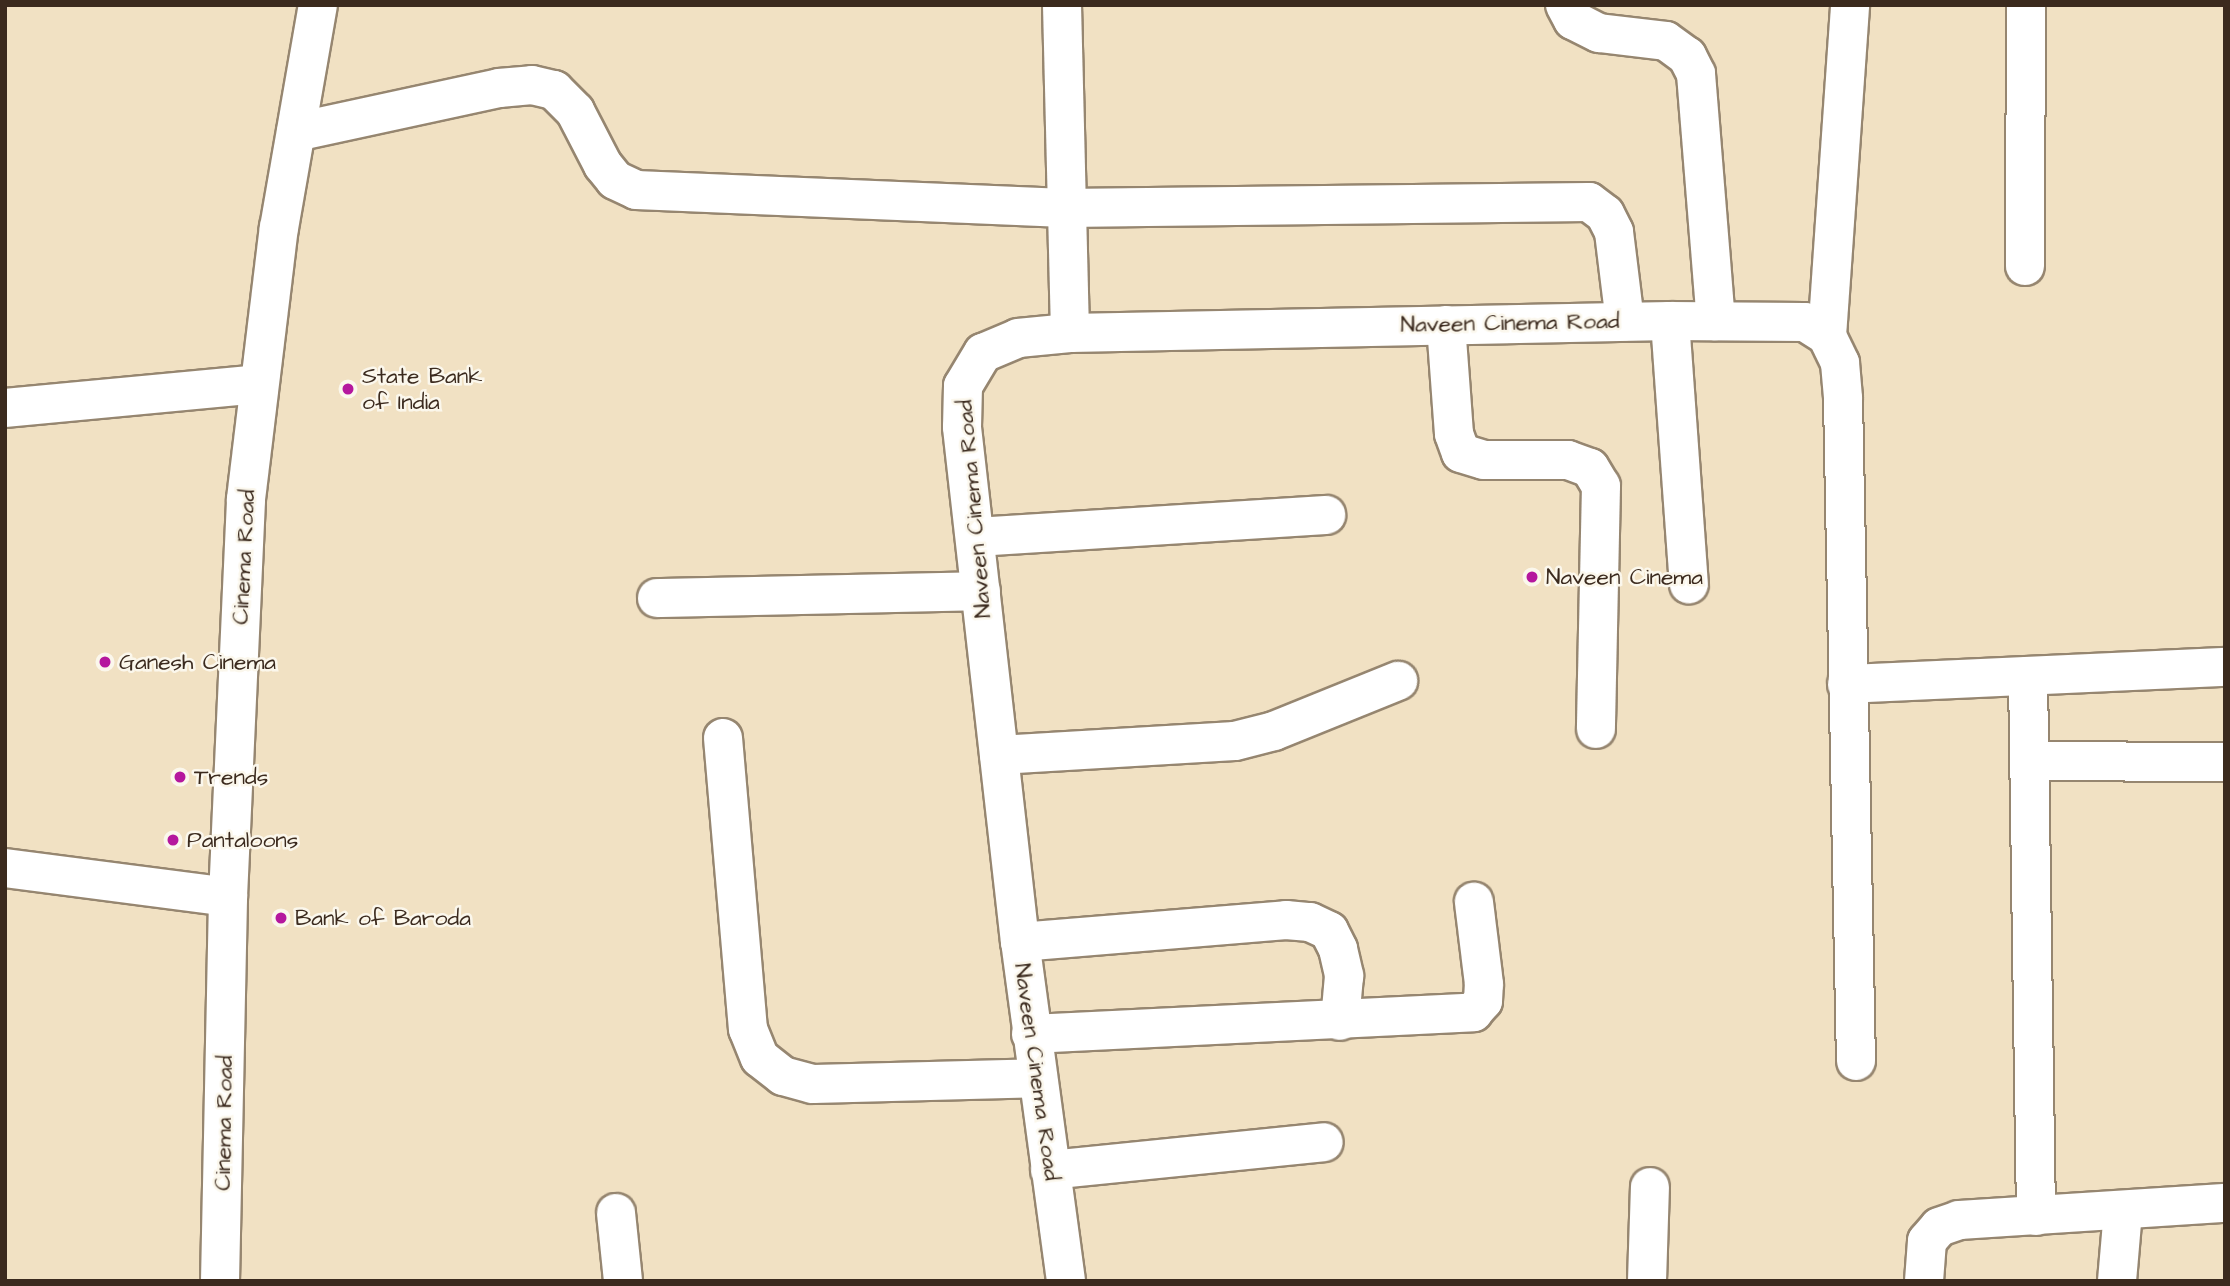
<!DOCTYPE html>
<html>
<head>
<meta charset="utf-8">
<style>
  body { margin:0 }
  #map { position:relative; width:2230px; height:1286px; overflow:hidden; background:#f1e1c3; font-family:"Architects Daughter",sans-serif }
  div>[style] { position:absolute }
  .roads { filter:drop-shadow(2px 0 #968670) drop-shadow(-2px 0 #968670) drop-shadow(0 2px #968670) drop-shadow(0 -2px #968670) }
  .minor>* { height:38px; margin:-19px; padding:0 19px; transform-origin:19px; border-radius:19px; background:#fff }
  .dots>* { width:19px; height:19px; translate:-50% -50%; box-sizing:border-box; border:4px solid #fbf7ec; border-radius:50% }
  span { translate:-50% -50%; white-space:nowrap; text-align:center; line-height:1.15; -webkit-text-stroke:5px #fbf7ec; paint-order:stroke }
  .street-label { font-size:23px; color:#3b2a1e }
  .poi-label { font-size:23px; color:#3b2a1e }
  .left { translate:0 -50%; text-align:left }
  .frame { position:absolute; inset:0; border:7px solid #3b2a1e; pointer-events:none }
</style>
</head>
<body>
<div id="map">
  <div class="roads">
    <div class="minor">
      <i style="left:1062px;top:5px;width:328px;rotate:88.6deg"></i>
      <i style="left:1565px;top:5px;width:17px;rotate:62deg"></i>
      <i style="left:1573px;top:20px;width:29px;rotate:27deg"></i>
      <i style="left:1599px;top:33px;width:67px;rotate:6.8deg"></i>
      <i style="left:1666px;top:41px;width:26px;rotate:36deg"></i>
      <i style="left:1687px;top:56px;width:20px;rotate:63deg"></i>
      <i style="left:1696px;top:74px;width:248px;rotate:85.4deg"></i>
      <i style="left:296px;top:132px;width:208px;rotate:-12.2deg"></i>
      <i style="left:499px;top:88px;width:33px;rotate:-5deg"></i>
      <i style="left:532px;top:85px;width:23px;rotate:13deg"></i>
      <i style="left:554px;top:90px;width:30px;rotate:45deg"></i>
      <i style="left:575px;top:111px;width:61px;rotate:62.6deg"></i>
      <i style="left:603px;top:165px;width:19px;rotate:51deg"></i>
      <i style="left:615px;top:180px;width:23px;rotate:25deg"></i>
      <i style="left:636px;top:190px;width:429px;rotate:2.4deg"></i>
      <i style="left:1065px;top:208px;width:524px;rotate:-0.66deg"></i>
      <i style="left:1589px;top:202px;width:20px;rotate:37deg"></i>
      <i style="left:1605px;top:214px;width:20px;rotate:63deg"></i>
      <i style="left:1614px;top:232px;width:90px;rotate:83deg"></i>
      <i style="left:2025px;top:266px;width:261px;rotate:-89.8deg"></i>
      <i style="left:1670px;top:321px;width:264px;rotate:85.9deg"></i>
      <i style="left:1446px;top:325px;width:109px;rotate:85.8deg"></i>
      <i style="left:1454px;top:434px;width:20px;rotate:70deg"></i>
      <i style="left:1461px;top:453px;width:24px;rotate:17deg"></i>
      <i style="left:1484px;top:460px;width:84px"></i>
      <i style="left:1568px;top:460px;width:23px;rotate:20deg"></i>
      <i style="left:1590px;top:468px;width:21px;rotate:59deg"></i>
      <i style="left:1601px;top:486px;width:243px;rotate:91.2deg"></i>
      <i style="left:1827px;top:336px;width:332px;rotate:-86deg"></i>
      <i style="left:5px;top:408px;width:254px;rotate:-5.4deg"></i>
      <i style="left:975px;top:537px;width:352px;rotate:-3.6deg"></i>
      <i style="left:657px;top:598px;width:324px;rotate:-1.2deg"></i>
      <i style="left:2028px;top:676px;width:540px;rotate:89.15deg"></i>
      <i style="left:1847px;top:684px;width:378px;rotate:-2.6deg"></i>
      <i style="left:723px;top:738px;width:292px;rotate:85.1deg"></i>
      <i style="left:748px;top:1029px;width:31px;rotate:68deg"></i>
      <i style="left:760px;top:1058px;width:29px;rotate:38deg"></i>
      <i style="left:783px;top:1076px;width:31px;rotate:15deg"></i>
      <i style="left:813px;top:1084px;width:224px;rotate:-1.5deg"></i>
      <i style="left:999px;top:755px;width:236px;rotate:-3.4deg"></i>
      <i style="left:1235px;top:741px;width:40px;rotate:-14.4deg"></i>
      <i style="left:1274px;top:731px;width:134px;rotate:-22deg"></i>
      <i style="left:2029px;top:761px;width:196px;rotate:0.3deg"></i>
      <i style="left:5px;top:868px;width:225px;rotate:7.4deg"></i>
      <i style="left:1020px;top:942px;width:267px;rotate:-4.7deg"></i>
      <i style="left:1286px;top:920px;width:24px;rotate:5deg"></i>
      <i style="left:1310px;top:922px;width:21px;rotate:25deg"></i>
      <i style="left:1329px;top:931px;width:20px;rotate:63deg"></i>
      <i style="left:1338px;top:949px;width:28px;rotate:77deg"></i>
      <i style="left:1344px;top:976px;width:45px;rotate:95.1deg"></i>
      <i style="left:1031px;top:1034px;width:443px;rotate:-2.8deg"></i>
      <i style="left:1473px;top:1012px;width:15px;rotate:-48deg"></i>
      <i style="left:1483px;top:1001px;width:17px;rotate:-87deg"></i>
      <i style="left:1484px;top:984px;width:83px;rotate:-97deg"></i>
      <i style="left:1050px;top:1170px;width:275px;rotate:-5.8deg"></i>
      <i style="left:616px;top:1213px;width:68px;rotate:84.1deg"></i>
      <i style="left:220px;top:1281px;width:384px;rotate:-88.8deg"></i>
      <i style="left:228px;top:897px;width:398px;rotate:-87.4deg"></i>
      <i style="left:246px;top:499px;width:273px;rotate:-83.1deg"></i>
      <i style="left:279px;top:228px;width:226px;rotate:-80.1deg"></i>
      <i style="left:1066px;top:1281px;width:342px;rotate:-97.7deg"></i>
      <i style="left:1020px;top:942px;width:518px;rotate:-96.43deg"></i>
      <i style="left:962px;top:427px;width:41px;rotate:-88.6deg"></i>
      <i style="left:963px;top:386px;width:39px;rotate:-59deg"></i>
      <i style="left:983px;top:353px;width:38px;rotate:-23deg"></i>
      <i style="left:1018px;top:338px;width:52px;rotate:-5.5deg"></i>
      <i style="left:1070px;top:333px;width:600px;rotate:-1.15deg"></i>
      <i style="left:1670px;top:321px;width:135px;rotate:0.4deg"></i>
      <i style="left:1805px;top:322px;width:26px;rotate:32deg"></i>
      <i style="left:1827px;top:336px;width:30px;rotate:64deg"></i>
      <i style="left:1840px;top:363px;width:36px;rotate:85deg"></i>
      <i style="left:1843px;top:399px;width:662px;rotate:88.88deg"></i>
      <i style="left:1647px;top:1281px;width:94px;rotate:-88.2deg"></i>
      <i style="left:1924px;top:1281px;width:40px;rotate:-85.7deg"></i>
      <i style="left:1927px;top:1241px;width:18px;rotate:-49deg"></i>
      <i style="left:1939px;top:1227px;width:21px;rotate:-19deg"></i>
      <i style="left:1959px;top:1220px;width:267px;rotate:-3.7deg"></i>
      <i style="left:2117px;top:1281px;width:70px;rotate:-85.1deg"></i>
    </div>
  </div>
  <div class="dots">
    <i style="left:348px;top:389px;background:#b5179e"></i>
    <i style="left:1532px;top:577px;background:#b5179e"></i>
    <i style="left:105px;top:662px;background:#b5179e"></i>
    <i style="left:180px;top:777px;background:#b5179e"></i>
    <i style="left:173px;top:840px;background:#b5179e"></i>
    <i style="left:281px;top:918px;background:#b5179e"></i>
  </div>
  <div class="street-label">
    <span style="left:1510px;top:323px;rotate:-1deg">Naveen Cinema Road</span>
    <span style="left:974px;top:509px;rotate:-95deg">Naveen Cinema Road</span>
    <span style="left:244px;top:557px;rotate:-87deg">Cinema Road</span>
    <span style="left:1037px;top:1072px;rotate:82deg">Naveen Cinema Road</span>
    <span style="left:224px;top:1123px;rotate:-89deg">Cinema Road</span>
  </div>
  <div class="poi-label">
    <span class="left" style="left:362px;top:389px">State Bank<br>of India</span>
    <span class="left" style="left:1546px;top:577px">Naveen Cinema</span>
    <span class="left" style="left:119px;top:662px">Ganesh Cinema</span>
    <span class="left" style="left:194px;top:777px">Trends</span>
    <span class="left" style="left:187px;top:840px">Pantaloons</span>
    <span class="left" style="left:295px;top:918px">Bank of Baroda</span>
  </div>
  <div class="frame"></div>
</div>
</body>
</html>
